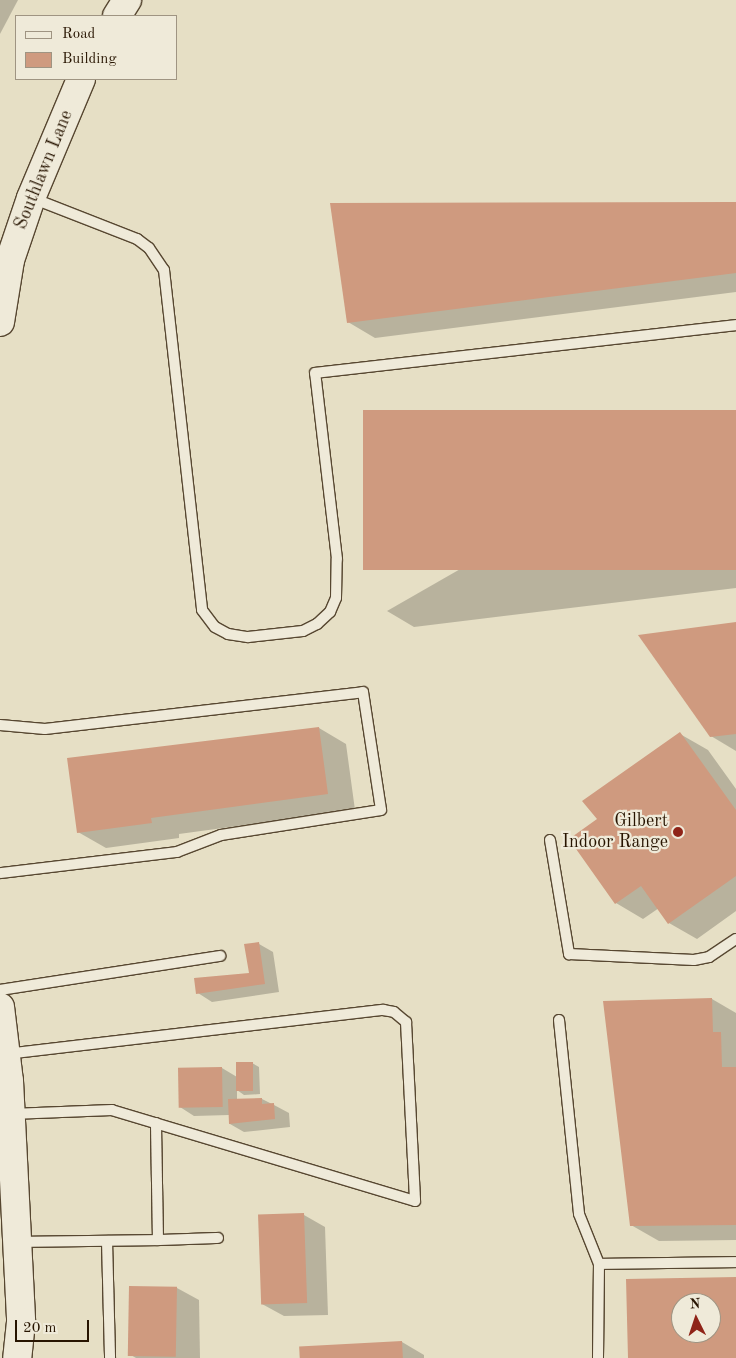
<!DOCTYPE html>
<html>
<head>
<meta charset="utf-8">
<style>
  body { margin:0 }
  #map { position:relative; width:736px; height:1358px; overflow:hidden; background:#e6dfc5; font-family:"Old Standard TT",serif }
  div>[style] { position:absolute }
  .shadow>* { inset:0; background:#0003 }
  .building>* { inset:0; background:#cf9a7f; transform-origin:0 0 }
  .roads { filter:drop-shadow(1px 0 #574731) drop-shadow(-1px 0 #574731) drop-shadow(0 1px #574731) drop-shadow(0 -1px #574731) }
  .lane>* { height:10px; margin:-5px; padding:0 5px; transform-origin:5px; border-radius:5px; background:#efead9 }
  .secondary>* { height:28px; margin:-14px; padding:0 14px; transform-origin:14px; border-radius:14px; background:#efead9 }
  .dots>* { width:14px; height:14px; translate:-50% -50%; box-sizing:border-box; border:2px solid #efead9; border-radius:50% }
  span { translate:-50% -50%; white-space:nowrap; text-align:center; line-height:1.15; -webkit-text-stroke:4.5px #efead9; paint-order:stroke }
  .street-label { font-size:18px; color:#271400 }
  .poi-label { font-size:18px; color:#271400 }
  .right { translate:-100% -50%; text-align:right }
  .legend { position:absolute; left:15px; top:15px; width:162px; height:65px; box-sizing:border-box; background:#efead9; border:1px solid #9f9482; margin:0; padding:6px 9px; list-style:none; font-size:15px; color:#271400 }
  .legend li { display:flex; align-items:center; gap:10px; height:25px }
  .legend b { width:25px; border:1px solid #9f9482 }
  .north { position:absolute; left:671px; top:1293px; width:50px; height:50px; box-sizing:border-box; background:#efead9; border:1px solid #9f9482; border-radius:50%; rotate:356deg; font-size:14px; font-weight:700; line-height:20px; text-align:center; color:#271400 }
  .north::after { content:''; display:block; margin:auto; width:18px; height:22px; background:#8f2418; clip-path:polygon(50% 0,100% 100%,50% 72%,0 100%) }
  .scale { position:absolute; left:15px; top:1320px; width:74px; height:22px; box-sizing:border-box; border:2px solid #271400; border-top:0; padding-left:6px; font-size:15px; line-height:18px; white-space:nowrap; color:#271400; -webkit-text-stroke:4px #efead9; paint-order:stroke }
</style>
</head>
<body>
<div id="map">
  <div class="shadow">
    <i style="clip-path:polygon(0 0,18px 0,0 34px)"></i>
    <i style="clip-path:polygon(736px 204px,736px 292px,375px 338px,348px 322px)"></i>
    <i style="clip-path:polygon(736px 411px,736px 588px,414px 627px,387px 611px)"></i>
    <i style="clip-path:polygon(736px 623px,736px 751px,711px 736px)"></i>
    <i style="clip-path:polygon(319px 728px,346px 744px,355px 810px,179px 834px,179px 838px,106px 848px,78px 832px)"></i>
    <i style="clip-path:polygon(680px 734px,708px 750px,736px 789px,736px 911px,697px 939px,669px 923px,659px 908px,643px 919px,616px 903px,598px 820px)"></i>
    <i style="clip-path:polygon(259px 944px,273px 952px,279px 992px,212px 1002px,198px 993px,250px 974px)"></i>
    <i style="clip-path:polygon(712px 999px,736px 1013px,736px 1240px,659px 1241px,631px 1225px)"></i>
    <i style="clip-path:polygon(252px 1063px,259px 1067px,260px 1094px,244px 1095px,237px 1090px,237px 1100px,262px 1099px,274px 1105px,289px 1113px,290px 1127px,244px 1132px,230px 1124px,229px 1115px,194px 1116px,180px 1107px,222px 1068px,237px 1077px)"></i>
    <i style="clip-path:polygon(304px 1215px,325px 1227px,328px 1315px,284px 1316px,262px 1304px)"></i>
    <i style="clip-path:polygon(130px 1287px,177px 1288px,199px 1300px,200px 1358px,136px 1358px,131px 1355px)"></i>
    <i style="clip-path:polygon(402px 1342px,424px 1355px,424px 1358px,301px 1358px)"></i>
  </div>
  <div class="building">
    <i style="clip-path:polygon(736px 202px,736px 273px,347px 323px,330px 203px)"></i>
    <i style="left:736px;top:410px;width:160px;height:373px;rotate:90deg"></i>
    <i style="clip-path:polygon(736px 622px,736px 734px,710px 737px,638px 635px)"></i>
    <i style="clip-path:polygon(319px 727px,328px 794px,151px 818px,152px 823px,77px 833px,67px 758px)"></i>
    <i style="clip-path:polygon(680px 732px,736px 810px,736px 876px,668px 924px,641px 886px,615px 904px,569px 839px,597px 819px,582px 801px)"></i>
    <i style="clip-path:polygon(259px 942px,265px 984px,196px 994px,194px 978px,249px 973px,244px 944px)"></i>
    <i style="clip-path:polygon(712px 998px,713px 1032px,721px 1032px,722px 1067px,736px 1067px,736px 1225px,630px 1226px,603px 1001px)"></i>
    <i style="left:236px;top:1062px;width:17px;height:29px"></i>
    <i style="left:222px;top:1067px;width:40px;height:44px;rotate:89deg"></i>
    <i style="clip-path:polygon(262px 1098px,262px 1104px,274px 1103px,275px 1119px,229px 1124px,228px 1099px)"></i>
    <i style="left:304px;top:1213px;width:90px;height:46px;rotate:88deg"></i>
    <i style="clip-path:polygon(evenodd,736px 1277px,736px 1358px,628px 1358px,626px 1279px,736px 1277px,681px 1303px,711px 1303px,711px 1333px,681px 1333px,681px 1303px)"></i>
    <i style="left:129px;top:1286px;width:48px;height:70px;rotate:1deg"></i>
    <i style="left:402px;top:1341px;width:17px;height:103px;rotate:87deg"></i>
  </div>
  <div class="roads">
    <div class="lane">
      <i style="left:32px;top:198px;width:113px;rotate:21.3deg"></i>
      <i style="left:137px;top:239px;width:15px;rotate:37deg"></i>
      <i style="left:149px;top:248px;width:27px;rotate:56deg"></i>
      <i style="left:164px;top:270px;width:342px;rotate:83.6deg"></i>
      <i style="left:202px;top:610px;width:21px;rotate:53deg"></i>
      <i style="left:215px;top:627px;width:15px;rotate:28deg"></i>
      <i style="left:228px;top:634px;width:20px;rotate:9deg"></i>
      <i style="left:248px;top:637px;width:55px;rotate:-6.2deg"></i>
      <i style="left:303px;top:631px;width:16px;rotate:-27deg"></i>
      <i style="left:317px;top:624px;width:18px;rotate:-43deg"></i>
      <i style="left:330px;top:612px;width:15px;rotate:-67deg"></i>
      <i style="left:336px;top:598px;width:39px;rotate:-89deg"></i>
      <i style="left:337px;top:559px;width:187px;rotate:-96.7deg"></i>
      <i style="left:315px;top:373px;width:424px;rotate:-6.5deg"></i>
      <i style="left:0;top:725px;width:45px;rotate:5.1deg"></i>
      <i style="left:45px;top:729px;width:320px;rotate:-6.6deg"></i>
      <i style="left:363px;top:692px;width:119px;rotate:81.3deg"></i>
      <i style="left:381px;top:810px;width:162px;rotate:171.1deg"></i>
      <i style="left:221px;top:835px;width:47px;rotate:158.9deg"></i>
      <i style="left:177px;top:852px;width:178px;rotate:173.2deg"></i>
      <i style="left:550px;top:840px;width:116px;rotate:80.5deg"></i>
      <i style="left:569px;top:954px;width:125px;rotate:2.7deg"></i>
      <i style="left:694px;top:960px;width:15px;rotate:-11deg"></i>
      <i style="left:709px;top:957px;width:32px;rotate:-34deg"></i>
      <i style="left:0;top:990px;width:223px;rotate:-8.8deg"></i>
      <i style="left:559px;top:1020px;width:195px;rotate:84.1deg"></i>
      <i style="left:579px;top:1214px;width:54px;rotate:68.2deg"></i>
      <i style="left:6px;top:1054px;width:380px;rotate:-6.7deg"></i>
      <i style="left:383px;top:1010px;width:11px;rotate:10deg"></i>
      <i style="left:394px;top:1012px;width:16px;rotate:40deg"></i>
      <i style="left:406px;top:1022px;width:179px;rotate:87.1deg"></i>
      <i style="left:415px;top:1201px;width:316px;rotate:-163.3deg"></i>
      <i style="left:112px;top:1110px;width:101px;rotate:177.7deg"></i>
      <i style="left:158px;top:1240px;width:60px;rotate:-1.9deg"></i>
      <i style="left:107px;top:1241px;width:117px;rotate:88.5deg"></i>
      <i style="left:19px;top:1242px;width:139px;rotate:-0.8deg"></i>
      <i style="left:158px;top:1240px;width:117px;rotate:-91deg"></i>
      <i style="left:598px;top:1358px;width:94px;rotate:-89.4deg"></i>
      <i style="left:599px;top:1264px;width:137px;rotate:-0.8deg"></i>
    </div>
    <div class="secondary">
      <i style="left:117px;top:16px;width:19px;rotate:-58deg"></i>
      <i style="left:0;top:322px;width:63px;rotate:-80.8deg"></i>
      <i style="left:10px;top:260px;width:65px;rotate:-71.3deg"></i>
      <i style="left:31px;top:198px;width:129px;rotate:-67.2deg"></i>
      <i style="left:0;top:1007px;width:75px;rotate:83.1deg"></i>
      <i style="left:9px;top:1081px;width:241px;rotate:87.1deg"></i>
      <i style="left:21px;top:1322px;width:36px;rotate:96deg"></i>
    </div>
  </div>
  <div class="dots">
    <i style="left:678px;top:832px;background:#8f2418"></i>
  </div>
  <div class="street-label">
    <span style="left:44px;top:170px;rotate:-68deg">Southlawn Lane</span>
  </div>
  <div class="poi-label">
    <span class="right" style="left:668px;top:832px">Gilbert<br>Indoor Range</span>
  </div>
  <ul class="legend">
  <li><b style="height:6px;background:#efead9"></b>Road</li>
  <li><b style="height:14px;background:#cf9a7f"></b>Building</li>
  </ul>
  <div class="north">N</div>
  <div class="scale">20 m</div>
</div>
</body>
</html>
